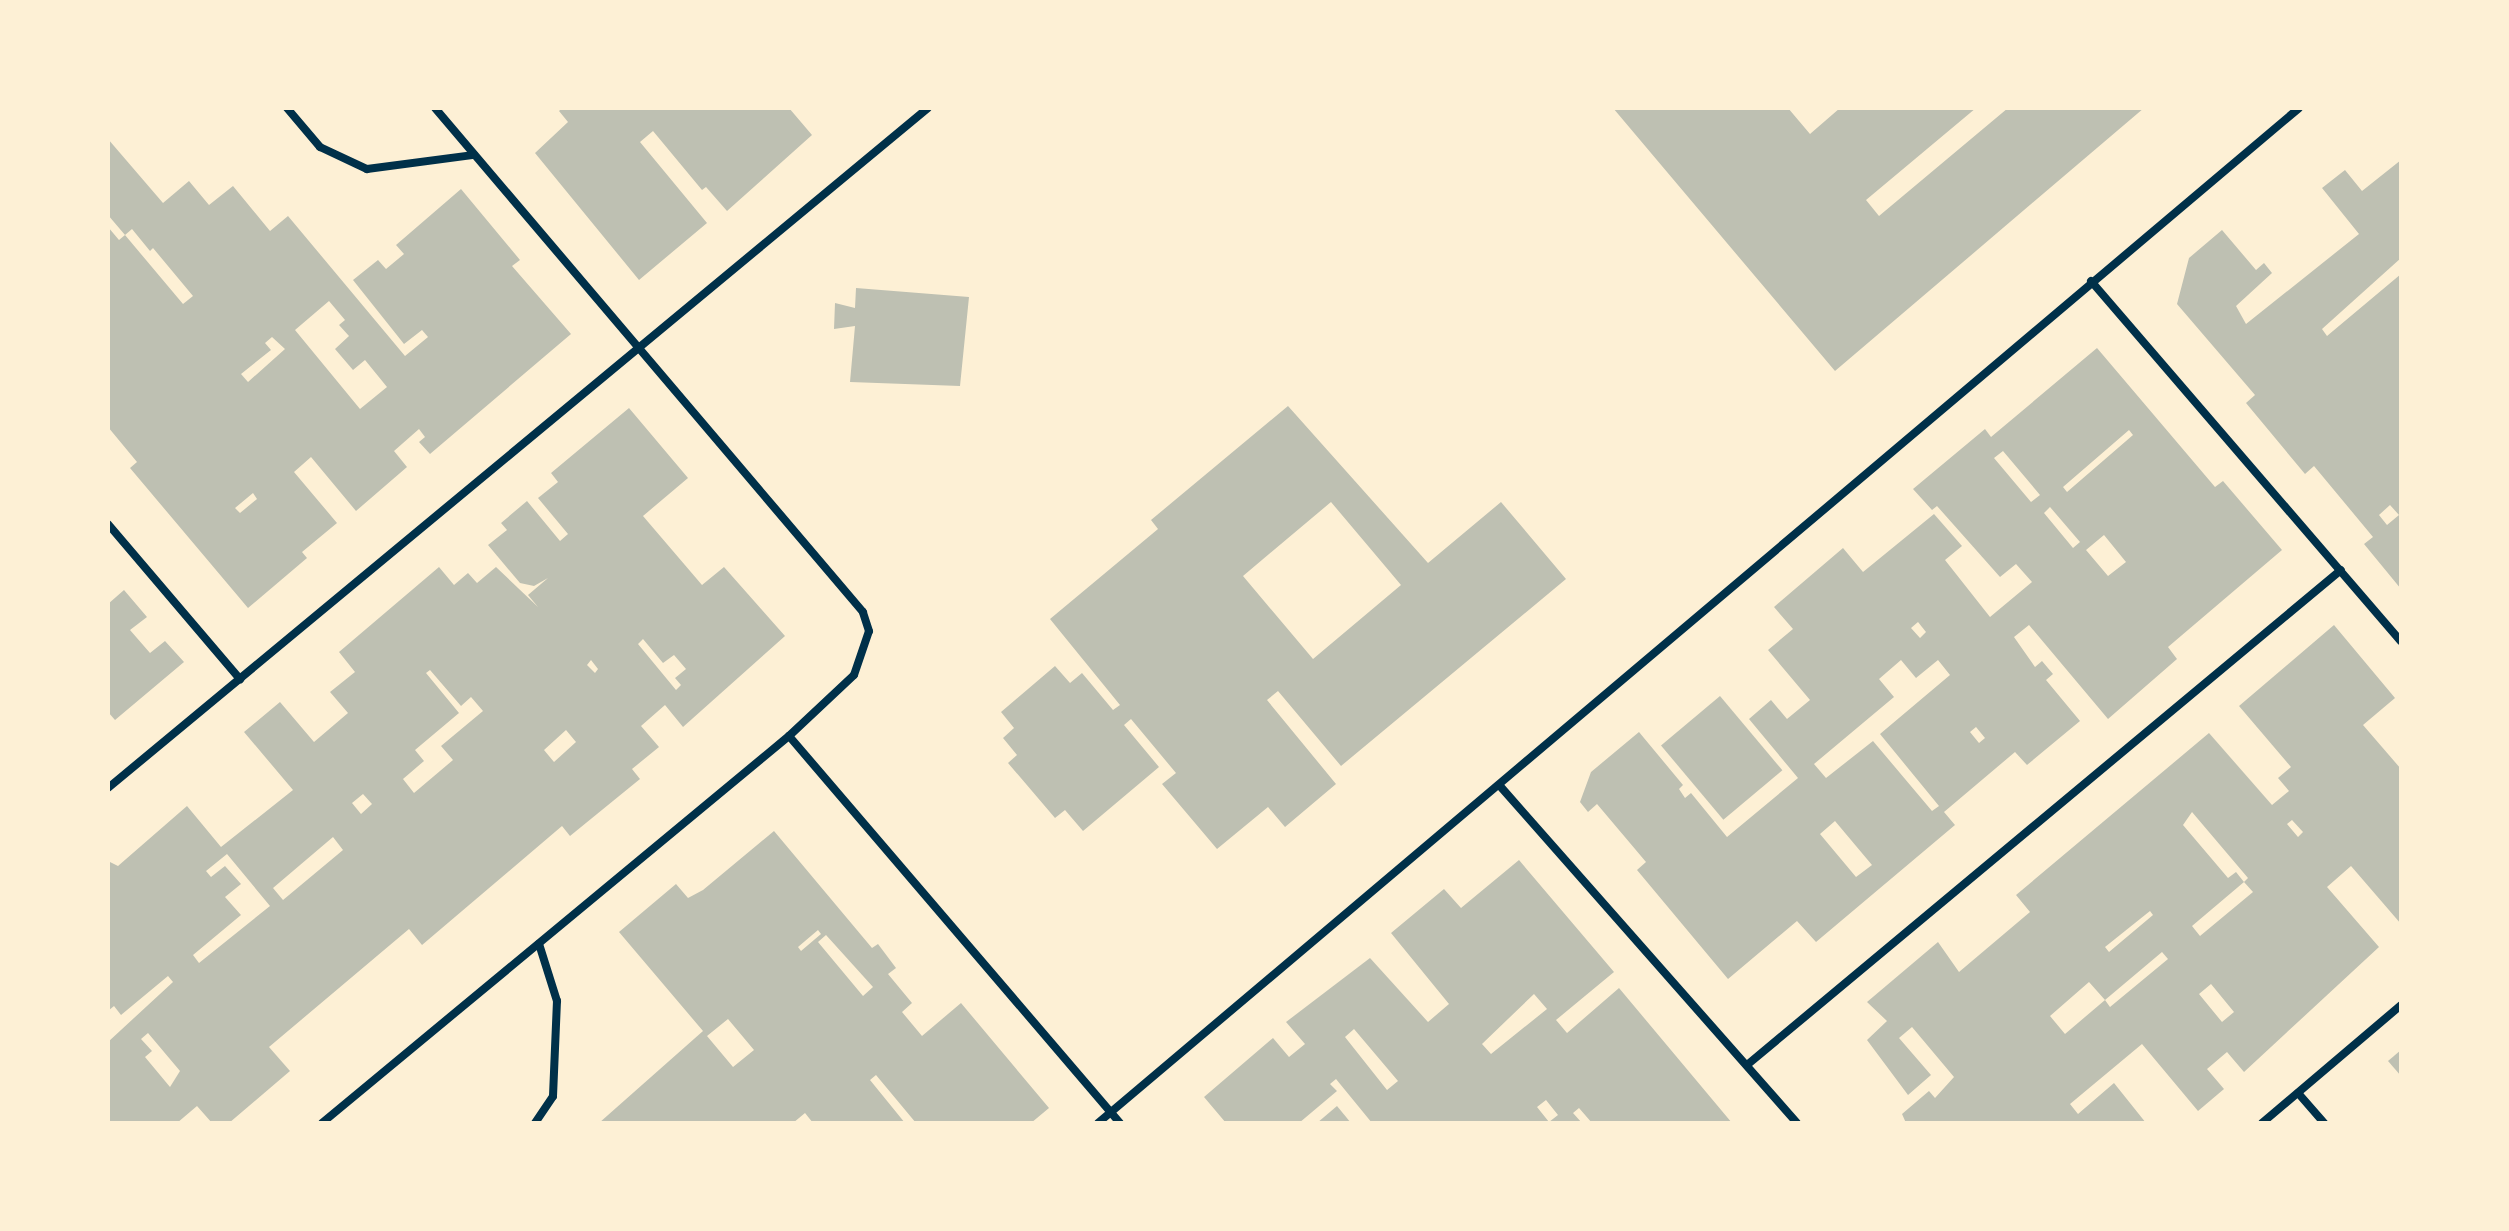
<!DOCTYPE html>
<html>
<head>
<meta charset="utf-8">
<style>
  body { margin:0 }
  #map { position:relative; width:2509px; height:1231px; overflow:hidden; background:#fdf0d5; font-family:"Fira Sans",sans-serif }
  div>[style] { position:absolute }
  .building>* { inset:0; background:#bec0b2; transform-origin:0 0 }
  .minor>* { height:8px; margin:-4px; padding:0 4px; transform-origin:4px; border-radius:4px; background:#003049 }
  span { translate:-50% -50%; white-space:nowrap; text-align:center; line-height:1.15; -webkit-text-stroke:6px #fdf0d5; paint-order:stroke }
  .frame { position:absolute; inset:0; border:110px solid #fdf0d5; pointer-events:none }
</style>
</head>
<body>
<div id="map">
  <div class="building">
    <i style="clip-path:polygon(562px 108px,789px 108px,812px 135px,727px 211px,706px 187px,702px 190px,653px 131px,640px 142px,707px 223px,639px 280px,535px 153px,568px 122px,559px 111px)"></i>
    <i style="clip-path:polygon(1613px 108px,1788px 108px,1810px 134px,1840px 108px,1976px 108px,1866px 200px,1879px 216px,2008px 108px,2144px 108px,1835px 371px)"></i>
    <i style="clip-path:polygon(evenodd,108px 139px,163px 203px,189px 181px,209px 205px,233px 186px,270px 231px,288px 216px,405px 356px,428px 337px,422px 330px,404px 344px,353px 280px,378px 260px,386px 269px,404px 254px,396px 245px,461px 189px,520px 260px,512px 266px,571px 334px,430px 454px,419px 442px,425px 437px,419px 429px,394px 451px,407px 467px,356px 511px,311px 457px,294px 472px,337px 523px,302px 552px,307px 558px,248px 608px,130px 468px,137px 462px,108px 427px,108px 227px,119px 240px,125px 235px,183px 304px,193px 296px,153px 248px,150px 251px,132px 229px,125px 235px,108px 215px,108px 139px,329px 301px,345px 320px,339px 325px,349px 336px,335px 349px,353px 370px,365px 360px,387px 387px,360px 409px,295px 330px,329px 301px,108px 139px,272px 337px,285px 349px,248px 382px,241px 374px,271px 350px,265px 343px,272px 337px,108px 139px,253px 493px,257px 499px,240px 513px,235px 508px,253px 493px)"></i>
    <i style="clip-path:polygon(evenodd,2401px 160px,2401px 258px,2322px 329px,2327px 336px,2401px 274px,2401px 589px,2364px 544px,2373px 537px,2314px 466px,2305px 474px,2246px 403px,2255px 395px,2177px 304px,2189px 258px,2222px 230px,2256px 270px,2264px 263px,2272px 273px,2236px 306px,2246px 324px,2359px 234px,2322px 188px,2345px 170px,2362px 191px,2401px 160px,2390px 505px,2399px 515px,2387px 525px,2379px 515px,2390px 505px)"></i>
    <i style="clip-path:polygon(856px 288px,969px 297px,960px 386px,850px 382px,855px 326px,834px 329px,835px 303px,855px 308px)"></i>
    <i style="clip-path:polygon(evenodd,2097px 348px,2215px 487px,2223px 481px,2282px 550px,2168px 647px,2177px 659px,2108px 719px,2029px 625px,2014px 637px,2035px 667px,2042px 661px,2053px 674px,2046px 680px,2080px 721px,2027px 765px,2015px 752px,1944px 812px,1955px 825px,1816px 942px,1797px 921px,1728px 979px,1637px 870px,1646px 862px,1597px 804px,1588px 812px,1580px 802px,1591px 772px,1639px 732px,1683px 785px,1679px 789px,1685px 798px,1691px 793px,1727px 837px,1798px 778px,1749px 719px,1771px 700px,1787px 719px,1810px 700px,1768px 650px,1793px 629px,1774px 607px,1843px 548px,1863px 572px,1934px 514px,1962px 546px,1945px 560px,1990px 617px,2032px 582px,2016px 564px,2000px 577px,1937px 506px,1932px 510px,1913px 489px,1985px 429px,1991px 437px,2097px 348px,2129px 430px,2133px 435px,2067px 492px,2063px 487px,2129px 430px,2097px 348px,2003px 451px,2040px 495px,2031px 502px,1994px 458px,2003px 451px,2097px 348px,2050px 507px,2080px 542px,2073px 548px,2044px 513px,2050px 507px,2097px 348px,2104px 535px,2126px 562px,2108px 576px,2086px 550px,2104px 535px,2097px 348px,1918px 622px,1926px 632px,1920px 638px,1911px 628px,1918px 622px,2097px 348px,1901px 660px,1916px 678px,1938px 660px,1950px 675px,1880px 734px,1939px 806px,1932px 811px,1873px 741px,1826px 778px,1814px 764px,1894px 697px,1879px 679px,1901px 660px,2097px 348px,1976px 727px,1985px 738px,1979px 743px,1970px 732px,1976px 727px,2097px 348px,1835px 821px,1872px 865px,1856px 877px,1820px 834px,1835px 821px)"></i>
    <i style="clip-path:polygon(evenodd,1288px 406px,1428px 563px,1501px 502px,1566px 579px,1341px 766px,1278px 691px,1267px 700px,1336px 784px,1285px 827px,1268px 807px,1217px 849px,1162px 784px,1176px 773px,1131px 719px,1124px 725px,1159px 767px,1083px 831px,1065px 810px,1055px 818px,1008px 763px,1017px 755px,1003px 738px,1014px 728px,1001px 712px,1055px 666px,1070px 683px,1082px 673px,1113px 710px,1120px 705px,1050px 619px,1158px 529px,1151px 520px,1288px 406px,1331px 502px,1401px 585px,1313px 659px,1243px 576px,1331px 502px)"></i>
    <i style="clip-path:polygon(evenodd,629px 408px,688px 478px,643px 516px,702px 585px,724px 567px,785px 636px,683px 727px,665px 705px,641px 726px,659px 747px,632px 769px,640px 779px,570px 836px,562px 826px,422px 945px,409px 929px,269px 1047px,290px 1071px,229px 1123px,212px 1123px,197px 1106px,177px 1123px,108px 1123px,108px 1042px,173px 982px,168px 976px,121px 1015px,114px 1006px,108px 1011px,108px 861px,118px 866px,187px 806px,221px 847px,293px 790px,244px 732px,280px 702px,314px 742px,348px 713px,330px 692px,355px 672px,339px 652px,439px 567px,454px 585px,468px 573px,477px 583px,496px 567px,538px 607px,528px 595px,548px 578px,534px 586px,520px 583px,488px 545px,507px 530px,501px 523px,527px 501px,560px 541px,568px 534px,538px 498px,558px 482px,551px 473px,629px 408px,643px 639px,663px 663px,674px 655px,686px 669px,675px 678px,681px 685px,676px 690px,638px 644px,643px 639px,629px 408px,591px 660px,598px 669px,595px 673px,587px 665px,591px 660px,629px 408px,430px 670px,461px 706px,471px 697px,483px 711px,441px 746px,453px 760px,414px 793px,403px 779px,424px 761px,415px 750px,459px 713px,426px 673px,430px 670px,629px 408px,566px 730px,576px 742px,554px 762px,544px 750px,566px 730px,629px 408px,363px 794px,372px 804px,361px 814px,352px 803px,363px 794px,629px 408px,333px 837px,343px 850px,283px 900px,273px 888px,333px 837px,629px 408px,227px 854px,270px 906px,199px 963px,193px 955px,241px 915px,225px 897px,241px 884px,225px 866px,211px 877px,206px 871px,227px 854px,629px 408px,148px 1033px,180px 1071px,170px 1087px,145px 1057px,152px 1051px,141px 1039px,148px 1033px)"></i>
    <i style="clip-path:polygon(124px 590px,147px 617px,130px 630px,150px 653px,165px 641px,184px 662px,115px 720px,108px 712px,108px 604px)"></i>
    <i style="clip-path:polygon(evenodd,2334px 625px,2395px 698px,2363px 725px,2401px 769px,2401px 924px,2351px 866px,2327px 887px,2379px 947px,2244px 1072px,2227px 1052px,2207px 1069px,2224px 1089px,2198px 1111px,2142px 1044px,2070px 1104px,2078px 1114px,2114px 1083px,2146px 1123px,1906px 1123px,1902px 1114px,1929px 1091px,1935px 1098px,1954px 1077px,1912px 1027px,1899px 1038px,1931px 1075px,1908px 1095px,1867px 1040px,1887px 1021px,1867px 1002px,1938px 942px,1959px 972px,2030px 912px,2016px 895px,2209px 733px,2272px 805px,2289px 791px,2278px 778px,2291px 767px,2239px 706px,2334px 625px,2192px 812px,2248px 878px,2244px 882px,2253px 892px,2200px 936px,2192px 926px,2244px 882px,2236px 872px,2228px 878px,2183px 825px,2192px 812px,2334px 625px,2292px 820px,2303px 832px,2298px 837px,2287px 824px,2292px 820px,2334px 625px,2150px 911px,2153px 915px,2109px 952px,2105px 947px,2150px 911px,2334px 625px,2162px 952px,2168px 959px,2110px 1007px,2105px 1000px,2065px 1034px,2050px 1016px,2089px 982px,2105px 1000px,2162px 952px,2334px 625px,2211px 984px,2234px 1012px,2222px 1022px,2199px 994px,2211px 984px)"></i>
    <i style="left:1720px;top:696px;width:97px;height:77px;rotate:50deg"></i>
    <i style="clip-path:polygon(evenodd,774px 831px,872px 948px,878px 944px,896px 968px,888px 974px,912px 1003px,902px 1012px,922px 1036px,961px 1003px,1049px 1108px,1031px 1123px,916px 1123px,876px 1075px,870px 1080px,905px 1123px,813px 1123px,805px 1113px,793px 1123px,599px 1123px,703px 1031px,619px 932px,676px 884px,688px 898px,703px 890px,774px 831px,818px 930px,821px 934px,801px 951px,798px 947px,818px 930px,774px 831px,826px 935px,873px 987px,863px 996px,818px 942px,826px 935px,774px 831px,728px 1019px,754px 1050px,733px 1067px,707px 1036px,728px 1019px)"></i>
    <i style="clip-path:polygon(evenodd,1519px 860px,1614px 972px,1556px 1020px,1567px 1033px,1619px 988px,1732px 1123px,1592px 1123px,1579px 1108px,1573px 1113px,1582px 1123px,1372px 1123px,1336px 1079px,1330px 1084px,1337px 1091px,1299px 1123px,1226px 1123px,1204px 1097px,1273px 1038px,1289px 1057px,1305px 1044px,1286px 1022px,1370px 958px,1428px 1022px,1449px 1004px,1391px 933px,1444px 889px,1461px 908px,1519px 860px,1534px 994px,1547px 1009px,1491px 1054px,1482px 1044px,1534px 994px,1519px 860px,1354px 1029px,1398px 1081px,1387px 1090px,1345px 1037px,1354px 1029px,1519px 860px,1546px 1100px,1558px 1115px,1549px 1122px,1537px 1107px,1546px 1100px)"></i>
    <i style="clip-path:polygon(2401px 1050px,2401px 1076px,2388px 1061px)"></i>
    <i style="clip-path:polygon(1337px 1106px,1351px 1123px,1317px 1123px)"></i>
  </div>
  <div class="minor">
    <i style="left:287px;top:108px;width:51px;rotate:49.8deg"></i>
    <i style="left:320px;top:147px;width:52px;rotate:25.1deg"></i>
    <i style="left:367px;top:169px;width:108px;rotate:-7.5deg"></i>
    <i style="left:2091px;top:281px;width:475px;rotate:49.3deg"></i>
    <i style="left:108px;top:524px;width:204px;rotate:49.6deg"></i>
    <i style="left:789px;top:736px;width:509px;rotate:49.46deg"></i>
    <i style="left:1500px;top:786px;width:449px;rotate:48.6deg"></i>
    <i style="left:108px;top:788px;width:1065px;rotate:-39.67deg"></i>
    <i style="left:1747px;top:1065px;width:773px;rotate:-39.81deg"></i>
    <i style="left:2298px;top:1093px;width:40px;rotate:49deg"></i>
    <i style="left:322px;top:1123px;width:607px;rotate:-39.65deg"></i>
    <i style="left:789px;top:736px;width:89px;rotate:-43.2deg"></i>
    <i style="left:854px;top:675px;width:46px;rotate:-71.2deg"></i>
    <i style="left:869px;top:631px;width:20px;rotate:-108deg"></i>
    <i style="left:863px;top:612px;width:661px;rotate:-130.34deg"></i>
    <i style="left:535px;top:1123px;width:32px;rotate:-56deg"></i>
    <i style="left:553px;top:1096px;width:95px;rotate:-87.6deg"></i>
    <i style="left:557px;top:1001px;width:60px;rotate:-107.5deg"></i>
    <i style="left:1098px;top:1123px;width:1572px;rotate:-40.2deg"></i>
    <i style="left:2262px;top:1123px;width:182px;rotate:-40.3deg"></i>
  </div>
  <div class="frame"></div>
</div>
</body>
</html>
